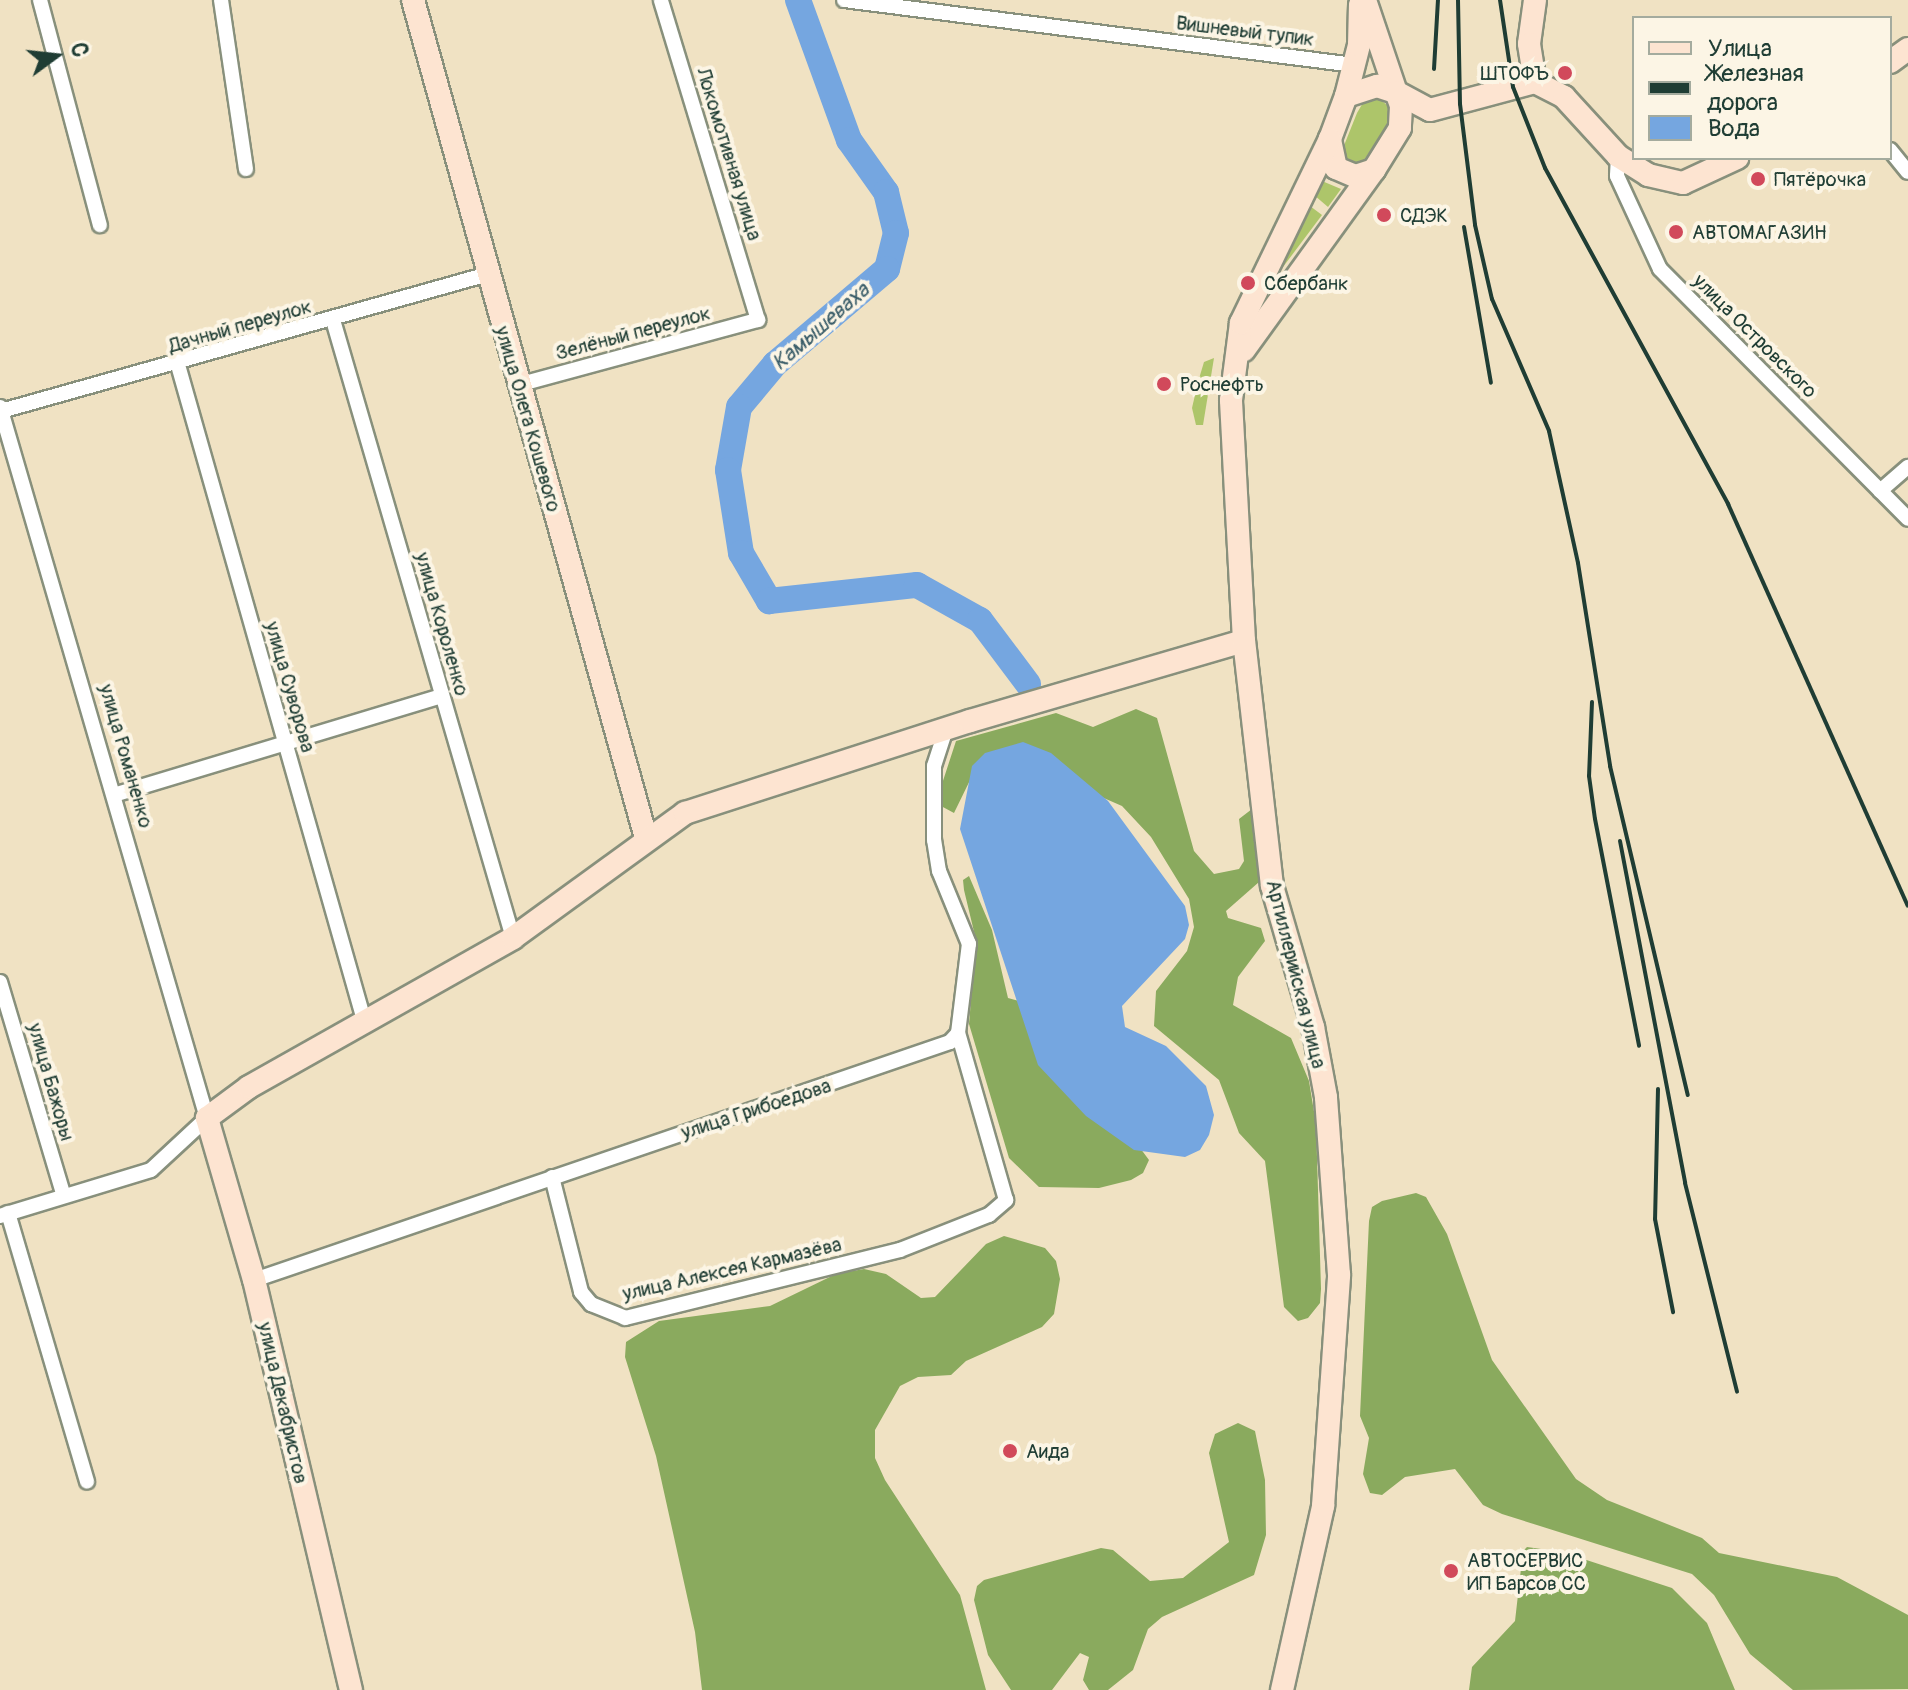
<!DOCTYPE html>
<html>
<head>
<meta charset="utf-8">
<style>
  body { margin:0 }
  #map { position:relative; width:1908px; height:1690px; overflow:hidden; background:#f0e2c3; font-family:Pangolin,sans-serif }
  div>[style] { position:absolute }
  .green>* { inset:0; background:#adc56a }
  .forest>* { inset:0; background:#8aaa5e }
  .water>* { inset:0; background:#75a6e0 }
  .river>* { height:26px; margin:-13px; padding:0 13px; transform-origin:13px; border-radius:13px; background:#75a6e0 }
  .roads { filter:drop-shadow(2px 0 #88907c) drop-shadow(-2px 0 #88907c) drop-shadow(0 2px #88907c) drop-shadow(0 -2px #88907c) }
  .street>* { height:14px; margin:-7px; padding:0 7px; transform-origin:7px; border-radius:7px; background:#fff }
  .secondary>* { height:22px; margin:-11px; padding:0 11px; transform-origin:11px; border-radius:11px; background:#fde4d1 }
  .rail>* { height:4px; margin:-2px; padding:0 2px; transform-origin:2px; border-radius:2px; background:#1f3d34 }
  .dots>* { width:22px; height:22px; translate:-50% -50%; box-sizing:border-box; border:4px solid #fcf5e5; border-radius:50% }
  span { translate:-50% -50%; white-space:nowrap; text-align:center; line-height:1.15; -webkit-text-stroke:8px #fcf5e5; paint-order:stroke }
  .street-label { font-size:20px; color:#1f3d34 }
  .poi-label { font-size:20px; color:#1f3d34 }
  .right { translate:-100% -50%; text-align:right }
  .left { translate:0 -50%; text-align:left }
  .water-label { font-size:22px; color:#395c68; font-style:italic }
  .legend { position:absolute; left:1632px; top:16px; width:260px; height:144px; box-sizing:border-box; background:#fcf5e5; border:2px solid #a4ab9e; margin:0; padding:10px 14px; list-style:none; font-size:24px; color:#1f3d34 }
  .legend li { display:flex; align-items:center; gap:16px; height:40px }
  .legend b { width:40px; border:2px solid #a4ab9e }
  .north { position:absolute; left:16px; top:16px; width:80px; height:80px; -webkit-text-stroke:6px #fcf5e5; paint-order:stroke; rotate:75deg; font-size:22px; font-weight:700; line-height:32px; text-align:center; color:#1f3d34 }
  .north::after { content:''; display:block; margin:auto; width:28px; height:36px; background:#1f3d34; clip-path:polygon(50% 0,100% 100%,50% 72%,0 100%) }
</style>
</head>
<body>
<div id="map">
  <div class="green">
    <i style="clip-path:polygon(1379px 98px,1390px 108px,1389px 126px,1361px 164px,1344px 164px,1341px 153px,1357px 113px,1364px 101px)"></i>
    <i style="clip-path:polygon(1322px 181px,1341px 189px,1328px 207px,1314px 195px)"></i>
    <i style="clip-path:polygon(1310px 206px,1322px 215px,1274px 279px,1272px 277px)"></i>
    <i style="clip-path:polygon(1214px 358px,1203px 425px,1196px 425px,1192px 408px,1198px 382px,1204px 362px)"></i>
  </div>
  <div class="forest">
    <i style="clip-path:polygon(1136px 709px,1157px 718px,1194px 851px,1214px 874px,1239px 869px,1244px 861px,1239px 819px,1252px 809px,1258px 816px,1259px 882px,1226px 911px,1228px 918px,1261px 928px,1265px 941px,1238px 977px,1233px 1005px,1291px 1038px,1309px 1081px,1316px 1124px,1321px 1289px,1320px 1303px,1308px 1318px,1298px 1321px,1284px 1307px,1265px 1161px,1239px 1133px,1219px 1080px,1154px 1026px,1156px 991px,1187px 951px,1194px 927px,1189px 899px,1151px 837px,1122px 806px,1074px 785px,974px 772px,954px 813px,941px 806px,940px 790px,956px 741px,1056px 713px,1093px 727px)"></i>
    <i style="clip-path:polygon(969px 876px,992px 930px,1008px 998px,1034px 1005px,1149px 1160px,1143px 1173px,1131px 1180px,1099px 1188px,1039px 1187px,1009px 1158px,969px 1024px,976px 940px,964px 890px,963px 880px)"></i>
    <i style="clip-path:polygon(1416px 1193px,1426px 1197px,1447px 1234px,1492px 1360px,1576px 1479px,1607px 1500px,1702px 1538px,1719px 1553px,1837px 1577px,1908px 1615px,1908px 1689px,1793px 1690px,1750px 1654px,1714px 1595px,1692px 1574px,1502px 1514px,1483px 1505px,1455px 1469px,1405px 1477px,1382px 1495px,1370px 1493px,1363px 1474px,1369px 1438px,1360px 1416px,1369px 1221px,1372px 1207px,1382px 1201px)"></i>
    <i style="clip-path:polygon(1004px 1236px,1045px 1248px,1056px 1261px,1060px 1279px,1054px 1314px,1042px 1327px,966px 1361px,951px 1375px,918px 1377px,900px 1386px,875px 1430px,875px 1458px,885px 1480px,960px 1595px,986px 1690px,702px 1690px,695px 1632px,656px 1456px,625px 1357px,626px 1342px,659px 1321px,770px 1306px,836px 1274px,864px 1269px,886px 1274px,921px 1298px,935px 1297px,986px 1244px)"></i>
    <i style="clip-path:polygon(1238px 1423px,1255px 1431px,1265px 1480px,1266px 1535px,1254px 1575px,1162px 1617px,1148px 1629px,1133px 1670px,1108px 1690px,1089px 1690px,1083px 1680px,1089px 1657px,1080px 1653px,1052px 1690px,1011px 1690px,988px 1655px,974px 1600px,977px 1586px,984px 1580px,1101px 1548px,1113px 1550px,1150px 1581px,1183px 1578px,1229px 1542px,1209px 1453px,1215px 1434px)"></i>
    <i style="clip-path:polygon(1527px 1547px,1562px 1552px,1672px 1588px,1707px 1623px,1735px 1690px,1469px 1690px,1472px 1667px,1515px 1621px,1523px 1551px)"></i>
  </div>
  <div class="water">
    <i style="clip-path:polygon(1023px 742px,1051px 753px,1108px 801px,1185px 906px,1189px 925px,1185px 939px,1122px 1006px,1125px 1027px,1166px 1046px,1206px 1086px,1214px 1115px,1209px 1135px,1200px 1150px,1185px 1157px,1134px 1150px,1086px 1116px,1038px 1065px,960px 829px,972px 766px,985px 753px)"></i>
  </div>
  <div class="river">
    <i style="left:798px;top:0;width:149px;rotate:70deg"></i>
    <i style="left:849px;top:140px;width:64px;rotate:54.6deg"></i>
    <i style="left:886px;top:192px;width:42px;rotate:76.3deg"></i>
    <i style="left:896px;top:233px;width:37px;rotate:104deg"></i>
    <i style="left:887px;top:269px;width:147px;rotate:139.7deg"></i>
    <i style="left:775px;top:364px;width:56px;rotate:129.9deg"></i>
    <i style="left:739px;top:407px;width:64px;rotate:99.9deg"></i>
    <i style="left:728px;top:470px;width:84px;rotate:81.1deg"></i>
    <i style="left:741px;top:553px;width:56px;rotate:59.7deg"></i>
    <i style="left:769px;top:601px;width:149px;rotate:-6.2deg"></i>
    <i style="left:917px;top:585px;width:72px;rotate:29.1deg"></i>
    <i style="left:980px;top:620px;width:80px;rotate:53.1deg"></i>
  </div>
  <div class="roads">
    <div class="street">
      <i style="left:40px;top:0;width:233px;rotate:75.1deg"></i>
      <i style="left:221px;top:0;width:171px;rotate:81.6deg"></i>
      <i style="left:844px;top:0;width:514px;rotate:7.26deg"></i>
      <i style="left:1890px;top:150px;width:28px;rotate:51deg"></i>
      <i style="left:1618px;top:156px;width:20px;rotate:93deg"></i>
      <i style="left:1617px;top:176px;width:102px;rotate:65.2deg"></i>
      <i style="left:1660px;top:269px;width:352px;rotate:45.2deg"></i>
      <i style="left:333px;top:320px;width:644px;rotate:73.76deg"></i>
      <i style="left:178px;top:365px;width:681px;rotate:74.15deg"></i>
      <i style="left:518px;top:385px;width:249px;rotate:-15.2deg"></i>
      <i style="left:758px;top:320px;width:334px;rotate:-106.9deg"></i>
      <i style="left:0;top:407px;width:741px;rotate:73.77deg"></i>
      <i style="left:207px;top:1118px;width:76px;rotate:137.1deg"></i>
      <i style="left:151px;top:1170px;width:158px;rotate:163.1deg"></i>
      <i style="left:1px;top:411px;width:506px;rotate:-15.71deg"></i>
      <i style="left:1880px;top:491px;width:37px;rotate:-41deg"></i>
      <i style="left:117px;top:794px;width:339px;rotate:-16.8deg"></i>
      <i style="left:0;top:982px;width:221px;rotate:73.4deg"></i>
      <i style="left:552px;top:1177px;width:119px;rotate:75.8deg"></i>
      <i style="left:581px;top:1292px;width:16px;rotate:50deg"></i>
      <i style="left:591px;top:1304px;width:37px;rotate:22deg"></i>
      <i style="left:625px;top:1318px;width:283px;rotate:-13.9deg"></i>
      <i style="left:900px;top:1250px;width:96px;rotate:-21.5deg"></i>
      <i style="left:989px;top:1215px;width:23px;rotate:-41deg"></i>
      <i style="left:1006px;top:1200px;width:174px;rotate:-106deg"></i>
      <i style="left:8px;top:1213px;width:280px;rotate:73.6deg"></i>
      <i style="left:254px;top:1280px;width:736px;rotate:-18.88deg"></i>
      <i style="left:950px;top:1042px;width:12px;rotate:-48deg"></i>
      <i style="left:958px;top:1033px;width:90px;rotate:-83deg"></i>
      <i style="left:969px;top:944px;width:79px;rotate:-112.3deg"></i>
      <i style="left:939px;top:871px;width:31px;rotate:-99deg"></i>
      <i style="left:934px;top:840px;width:74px;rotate:-90deg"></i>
      <i style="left:934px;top:766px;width:39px;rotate:-72deg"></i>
    </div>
    <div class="secondary">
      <i style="left:413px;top:0;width:870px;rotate:74.46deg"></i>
      <i style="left:1365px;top:0;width:97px;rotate:71.4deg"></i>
      <i style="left:1396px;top:92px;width:15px;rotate:70deg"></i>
      <i style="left:1401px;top:106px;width:22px;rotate:93deg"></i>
      <i style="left:1400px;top:128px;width:49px;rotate:121.8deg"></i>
      <i style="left:1374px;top:170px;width:20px;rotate:162deg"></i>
      <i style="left:1355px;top:176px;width:21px;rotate:-157deg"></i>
      <i style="left:1336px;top:168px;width:30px;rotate:-102deg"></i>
      <i style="left:1330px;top:139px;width:46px;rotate:-69.6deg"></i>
      <i style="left:1346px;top:96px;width:33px;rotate:-18deg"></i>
      <i style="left:1377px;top:86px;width:20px;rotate:18deg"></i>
      <i style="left:1396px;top:92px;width:38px;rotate:28deg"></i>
      <i style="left:1535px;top:0;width:44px;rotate:97.8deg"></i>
      <i style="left:1529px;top:44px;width:38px;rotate:81deg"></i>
      <i style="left:1890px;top:62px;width:22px;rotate:-36deg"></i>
      <i style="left:1346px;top:96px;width:53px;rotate:-75.7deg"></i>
      <i style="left:1359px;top:45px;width:40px;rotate:-88.6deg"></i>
      <i style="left:1430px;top:110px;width:109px;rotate:-14.9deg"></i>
      <i style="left:1535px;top:82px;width:33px;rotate:27deg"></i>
      <i style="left:1564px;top:97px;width:80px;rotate:47.5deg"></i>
      <i style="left:1618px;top:156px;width:36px;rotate:32deg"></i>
      <i style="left:1648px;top:175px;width:36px;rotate:13deg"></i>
      <i style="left:1683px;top:183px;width:60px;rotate:-24.8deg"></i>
      <i style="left:1244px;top:350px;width:222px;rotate:-54.2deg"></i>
      <i style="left:351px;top:1690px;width:421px;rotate:-103.3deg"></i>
      <i style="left:254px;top:1280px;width:169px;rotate:-106.2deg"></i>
      <i style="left:207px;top:1118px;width:52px;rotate:-36.4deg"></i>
      <i style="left:249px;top:1087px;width:303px;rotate:-29.4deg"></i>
      <i style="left:513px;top:938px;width:213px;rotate:-36deg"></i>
      <i style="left:685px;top:813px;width:299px;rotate:-17.9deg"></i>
      <i style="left:970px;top:721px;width:285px;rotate:-16.3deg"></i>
      <i style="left:1282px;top:1690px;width:189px;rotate:-77.4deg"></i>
      <i style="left:1323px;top:1506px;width:232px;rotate:-86deg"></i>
      <i style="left:1339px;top:1275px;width:178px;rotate:-94.2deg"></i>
      <i style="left:1326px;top:1097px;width:71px;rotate:-100.5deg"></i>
      <i style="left:1313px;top:1027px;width:147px;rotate:-106.2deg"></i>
      <i style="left:1272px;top:886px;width:247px;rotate:-96.5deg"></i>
      <i style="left:1244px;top:641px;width:241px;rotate:-93.1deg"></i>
      <i style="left:1231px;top:400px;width:78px;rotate:-82.6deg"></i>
      <i style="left:1241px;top:323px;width:204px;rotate:-64.2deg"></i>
    </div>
  </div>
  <div class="rail">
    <i style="left:1458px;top:0;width:104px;rotate:88.9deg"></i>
    <i style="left:1460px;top:104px;width:122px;rotate:82.9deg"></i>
    <i style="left:1475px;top:225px;width:76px;rotate:77.1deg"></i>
    <i style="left:1492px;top:299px;width:144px;rotate:66.6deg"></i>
    <i style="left:1549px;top:431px;width:135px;rotate:77.6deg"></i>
    <i style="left:1578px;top:563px;width:206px;rotate:81deg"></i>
    <i style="left:1610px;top:766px;width:338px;rotate:76.7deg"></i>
    <i style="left:1500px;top:0;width:88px;rotate:81.5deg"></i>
    <i style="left:1513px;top:87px;width:87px;rotate:68.4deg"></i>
    <i style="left:1545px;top:168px;width:383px;rotate:61.4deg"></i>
    <i style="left:1728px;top:504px;width:440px;rotate:65.9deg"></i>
    <i style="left:1434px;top:69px;width:69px;rotate:-86.7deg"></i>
    <i style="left:1464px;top:227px;width:158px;rotate:80.2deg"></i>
    <i style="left:1592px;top:702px;width:74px;rotate:92.3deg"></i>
    <i style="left:1589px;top:776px;width:43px;rotate:82.1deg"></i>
    <i style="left:1595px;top:819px;width:231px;rotate:79deg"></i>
    <i style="left:1620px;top:841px;width:348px;rotate:79.2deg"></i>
    <i style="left:1685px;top:1183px;width:215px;rotate:76deg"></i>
    <i style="left:1658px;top:1089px;width:130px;rotate:91.3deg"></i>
    <i style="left:1655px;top:1219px;width:95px;rotate:79deg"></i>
  </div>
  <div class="dots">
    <i style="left:1565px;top:73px;background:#d1495b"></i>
    <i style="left:1758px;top:179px;background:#d1495b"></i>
    <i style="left:1384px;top:215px;background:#d1495b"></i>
    <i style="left:1676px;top:232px;background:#d1495b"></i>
    <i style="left:1248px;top:283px;background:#d1495b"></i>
    <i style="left:1164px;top:384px;background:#d1495b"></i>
    <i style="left:1010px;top:1451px;background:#d1495b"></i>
    <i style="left:1451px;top:1571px;background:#d1495b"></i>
  </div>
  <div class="street-label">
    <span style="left:1245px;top:31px;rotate:7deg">Вишневый тупик</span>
    <span style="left:729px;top:154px;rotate:73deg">Локомотивная улица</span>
    <span style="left:240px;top:326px;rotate:-16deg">Дачный переулок</span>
    <span style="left:633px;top:333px;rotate:-15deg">Зелёный переулок</span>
    <span style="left:1755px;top:336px;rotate:45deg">улица Островского</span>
    <span style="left:528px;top:419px;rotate:74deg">улица Олега Кошевого</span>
    <span style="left:442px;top:624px;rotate:74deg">улица Короленко</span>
    <span style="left:290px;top:687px;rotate:74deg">улица Суворова</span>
    <span style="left:126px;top:756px;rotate:74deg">улица Романенко</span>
    <span style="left:1296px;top:974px;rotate:76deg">Артиллерийская улица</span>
    <span style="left:51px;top:1082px;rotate:74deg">улица Бажоры</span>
    <span style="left:756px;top:1109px;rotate:-18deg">улица Грибоедова</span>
    <span style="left:732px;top:1269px;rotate:-13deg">улица Алексея Кармазёва</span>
    <span style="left:283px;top:1403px;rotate:77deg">улица Декабристов</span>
  </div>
  <div class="poi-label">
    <span class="right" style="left:1549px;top:73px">ШТОФЪ</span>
    <span class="left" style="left:1774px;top:179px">Пятёрочка</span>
    <span class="left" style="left:1400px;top:215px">СДЭК</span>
    <span class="left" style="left:1692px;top:232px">АВТОМАГАЗИН</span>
    <span class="left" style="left:1264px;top:283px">Сбербанк</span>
    <span class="left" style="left:1180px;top:384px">Роснефть</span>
    <span class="left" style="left:1026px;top:1451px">Аида</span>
    <span class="left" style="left:1467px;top:1572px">АВТОСЕРВИС<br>ИП Барсов СС</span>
  </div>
  <div class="water-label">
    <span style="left:821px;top:327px;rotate:-41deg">Камышеваха</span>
  </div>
  <ul class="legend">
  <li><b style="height:10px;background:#fde4d1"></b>Улица</li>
  <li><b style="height:10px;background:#1f3d34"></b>Железная дорога</li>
  <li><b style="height:22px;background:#75a6e0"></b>Вода</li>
  </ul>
  <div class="north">С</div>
</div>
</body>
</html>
